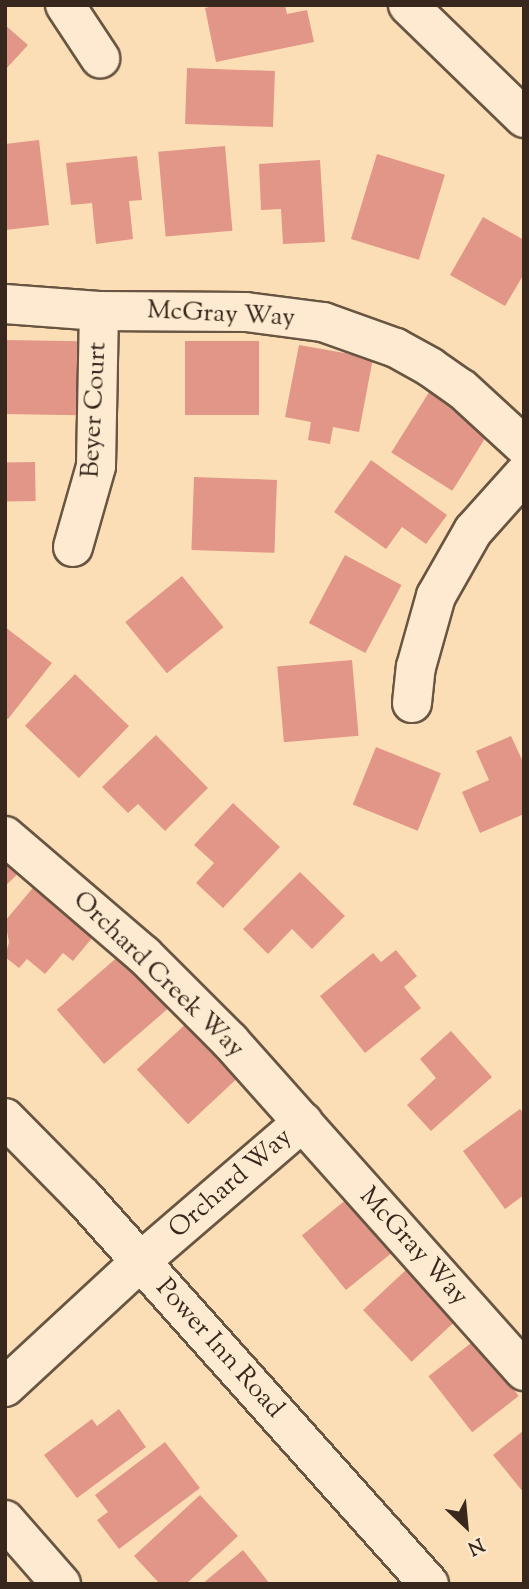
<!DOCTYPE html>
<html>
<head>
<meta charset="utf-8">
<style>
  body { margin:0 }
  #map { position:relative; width:529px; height:1589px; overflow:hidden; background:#fcdeb6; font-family:"Sorts Mill Goudy",serif }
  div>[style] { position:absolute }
  .building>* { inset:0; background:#e29687; transform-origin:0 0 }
  .roads { filter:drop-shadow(2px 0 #685542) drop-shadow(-2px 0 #685542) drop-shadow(0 2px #685542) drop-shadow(0 -2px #685542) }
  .street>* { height:38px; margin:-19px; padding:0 19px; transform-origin:19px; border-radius:19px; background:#fdead0 }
  .secondary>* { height:38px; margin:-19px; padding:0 19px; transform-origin:19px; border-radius:19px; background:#fdead0 }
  span { translate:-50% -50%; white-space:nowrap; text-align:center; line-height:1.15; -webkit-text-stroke:5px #fdead0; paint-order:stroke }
  .street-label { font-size:26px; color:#37271c }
  .frame { position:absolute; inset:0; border:7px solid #37271c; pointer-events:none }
  .north { position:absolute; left:431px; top:1491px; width:70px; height:70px; -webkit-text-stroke:5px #fdead0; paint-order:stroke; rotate:154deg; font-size:19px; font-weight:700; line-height:28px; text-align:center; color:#37271c }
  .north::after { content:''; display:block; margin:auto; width:24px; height:32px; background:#37271c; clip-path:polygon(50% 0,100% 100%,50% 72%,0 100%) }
</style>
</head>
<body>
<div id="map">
  <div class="building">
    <i style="clip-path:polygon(217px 5px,285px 5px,287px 14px,307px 10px,314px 42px,216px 62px,205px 8px)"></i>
    <i style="clip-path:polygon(5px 25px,28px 45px,5px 70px)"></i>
    <i style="left:187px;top:68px;width:88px;height:56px;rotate:2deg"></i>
    <i style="clip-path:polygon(39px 140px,49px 225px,5px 230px,5px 144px)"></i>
    <i style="left:225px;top:146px;width:85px;height:67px;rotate:85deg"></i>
    <i style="left:377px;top:154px;width:71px;height:89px;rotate:17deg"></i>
    <i style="clip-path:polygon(137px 156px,142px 200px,129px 201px,133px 239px,96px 244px,92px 203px,71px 205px,66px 163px)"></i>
    <i style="clip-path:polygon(320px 160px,325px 242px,283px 244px,281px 209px,261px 210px,259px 164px)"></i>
    <i style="clip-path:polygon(483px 217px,524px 240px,524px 274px,505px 306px,450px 275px)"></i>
    <i style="left:5px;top:340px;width:75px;height:74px;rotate:1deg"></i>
    <i style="left:185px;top:341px;width:74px;height:74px"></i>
    <i style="clip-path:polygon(299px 345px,373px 358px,359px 432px,333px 427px,330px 444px,308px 440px,311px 422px,285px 417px)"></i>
    <i style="left:431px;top:389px;width:72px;height:75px;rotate:32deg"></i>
    <i style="clip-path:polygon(371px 460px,447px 515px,426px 544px,402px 527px,386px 549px,334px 512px)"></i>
    <i style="left:35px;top:462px;width:39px;height:30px;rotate:89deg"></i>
    <i style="left:194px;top:477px;width:83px;height:73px;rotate:2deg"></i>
    <i style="left:345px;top:555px;width:64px;height:77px;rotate:28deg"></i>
    <i style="left:182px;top:576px;width:66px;height:73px;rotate:51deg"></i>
    <i style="clip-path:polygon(5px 627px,52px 663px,8px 719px,5px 717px)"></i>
    <i style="left:352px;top:660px;width:76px;height:75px;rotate:85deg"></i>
    <i style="left:75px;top:674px;width:75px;height:72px;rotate:44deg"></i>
    <i style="clip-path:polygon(156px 735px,208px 788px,165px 831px,138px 804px,128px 813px,102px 787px)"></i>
    <i style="clip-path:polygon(511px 736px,524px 764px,524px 814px,480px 833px,462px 792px,489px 780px,476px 751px)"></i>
    <i style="left:376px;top:747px;width:70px;height:62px;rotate:22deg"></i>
    <i style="clip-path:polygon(233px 803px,280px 847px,223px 908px,196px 883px,214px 863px,194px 845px)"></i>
    <i style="clip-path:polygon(5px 856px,20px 872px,5px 886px)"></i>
    <i style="clip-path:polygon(300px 872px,345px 916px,312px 949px,292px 929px,268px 954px,243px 929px)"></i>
    <i style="clip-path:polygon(37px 883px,97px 932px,73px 961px,63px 953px,45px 974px,27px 959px,19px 968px,5px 957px,9px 942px,5px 921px)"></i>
    <i style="clip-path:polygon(396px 950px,417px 976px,404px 987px,421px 1008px,365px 1053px,320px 996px,373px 953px,381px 962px)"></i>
    <i style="left:121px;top:954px;width:72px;height:85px;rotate:49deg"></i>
    <i style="left:191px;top:1019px;width:75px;height:74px;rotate:47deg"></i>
    <i style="clip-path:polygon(451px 1031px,492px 1077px,431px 1131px,407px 1105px,436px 1078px,420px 1059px)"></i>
    <i style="clip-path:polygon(520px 1109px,524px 1114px,524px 1195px,505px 1209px,463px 1151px)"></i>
    <i style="left:347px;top:1199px;width:70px;height:58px;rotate:51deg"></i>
    <i style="left:407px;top:1269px;width:71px;height:60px;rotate:47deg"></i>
    <i style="left:475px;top:1340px;width:71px;height:59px;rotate:52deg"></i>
    <i style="clip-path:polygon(119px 1409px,146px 1447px,77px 1498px,44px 1455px,92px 1419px,97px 1426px)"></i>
    <i style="clip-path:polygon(524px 1430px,524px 1493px,493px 1455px)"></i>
    <i style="clip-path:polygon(165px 1442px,200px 1488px,119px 1549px,97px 1520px,108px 1512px,95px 1495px)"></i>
    <i style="clip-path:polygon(200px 1495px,238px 1536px,186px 1584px,160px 1584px,134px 1556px)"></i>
    <i style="clip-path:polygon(243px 1550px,270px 1584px,202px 1584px)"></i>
  </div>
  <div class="roads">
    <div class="street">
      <i style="left:65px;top:5px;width:64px;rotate:56.6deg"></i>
      <i style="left:5px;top:304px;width:94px;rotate:4.3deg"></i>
      <i style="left:99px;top:311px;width:147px;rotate:0.4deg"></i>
      <i style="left:246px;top:312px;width:78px;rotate:7.4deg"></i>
      <i style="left:323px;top:322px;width:77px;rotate:19.6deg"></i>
      <i style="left:396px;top:348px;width:39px;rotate:29deg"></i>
      <i style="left:430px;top:367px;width:39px;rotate:35deg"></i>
      <i style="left:462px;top:389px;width:84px;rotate:42.6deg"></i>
      <i style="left:73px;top:547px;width:84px;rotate:-74.1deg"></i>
      <i style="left:96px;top:466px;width:155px;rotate:-88.9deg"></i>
      <i style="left:412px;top:703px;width:36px;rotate:-84deg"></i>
      <i style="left:416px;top:667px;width:74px;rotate:-74.3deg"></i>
      <i style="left:436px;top:596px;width:75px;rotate:-60.4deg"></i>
      <i style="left:473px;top:531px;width:76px;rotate:-48.2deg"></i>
      <i style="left:5px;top:836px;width:183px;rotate:40.6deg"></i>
      <i style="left:144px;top:955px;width:122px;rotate:45deg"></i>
      <i style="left:230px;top:1041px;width:442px;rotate:48.3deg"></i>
      <i style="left:5px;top:1387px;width:184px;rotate:-42.8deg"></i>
      <i style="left:140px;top:1262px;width:215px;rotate:-40.7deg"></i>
      <i style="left:5px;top:1520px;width:85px;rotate:48.8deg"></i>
    </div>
    <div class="secondary">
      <i style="left:408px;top:5px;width:162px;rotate:44.2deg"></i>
      <i style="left:5px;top:1118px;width:111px;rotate:45.4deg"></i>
      <i style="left:83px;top:1197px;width:519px;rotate:48.2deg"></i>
    </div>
  </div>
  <div class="street-label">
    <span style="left:221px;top:315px;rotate:3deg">McGray Way</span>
    <span style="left:95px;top:410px;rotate:-87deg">Beyer Court</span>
    <span style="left:158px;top:975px;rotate:44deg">Orchard Creek Way</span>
    <span style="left:231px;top:1184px;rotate:-41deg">Orchard Way</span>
    <span style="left:413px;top:1247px;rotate:48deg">McGray Way</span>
    <span style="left:219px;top:1349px;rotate:48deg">Power Inn Road</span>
  </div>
  <div class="frame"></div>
  <div class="north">N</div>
</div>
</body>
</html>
